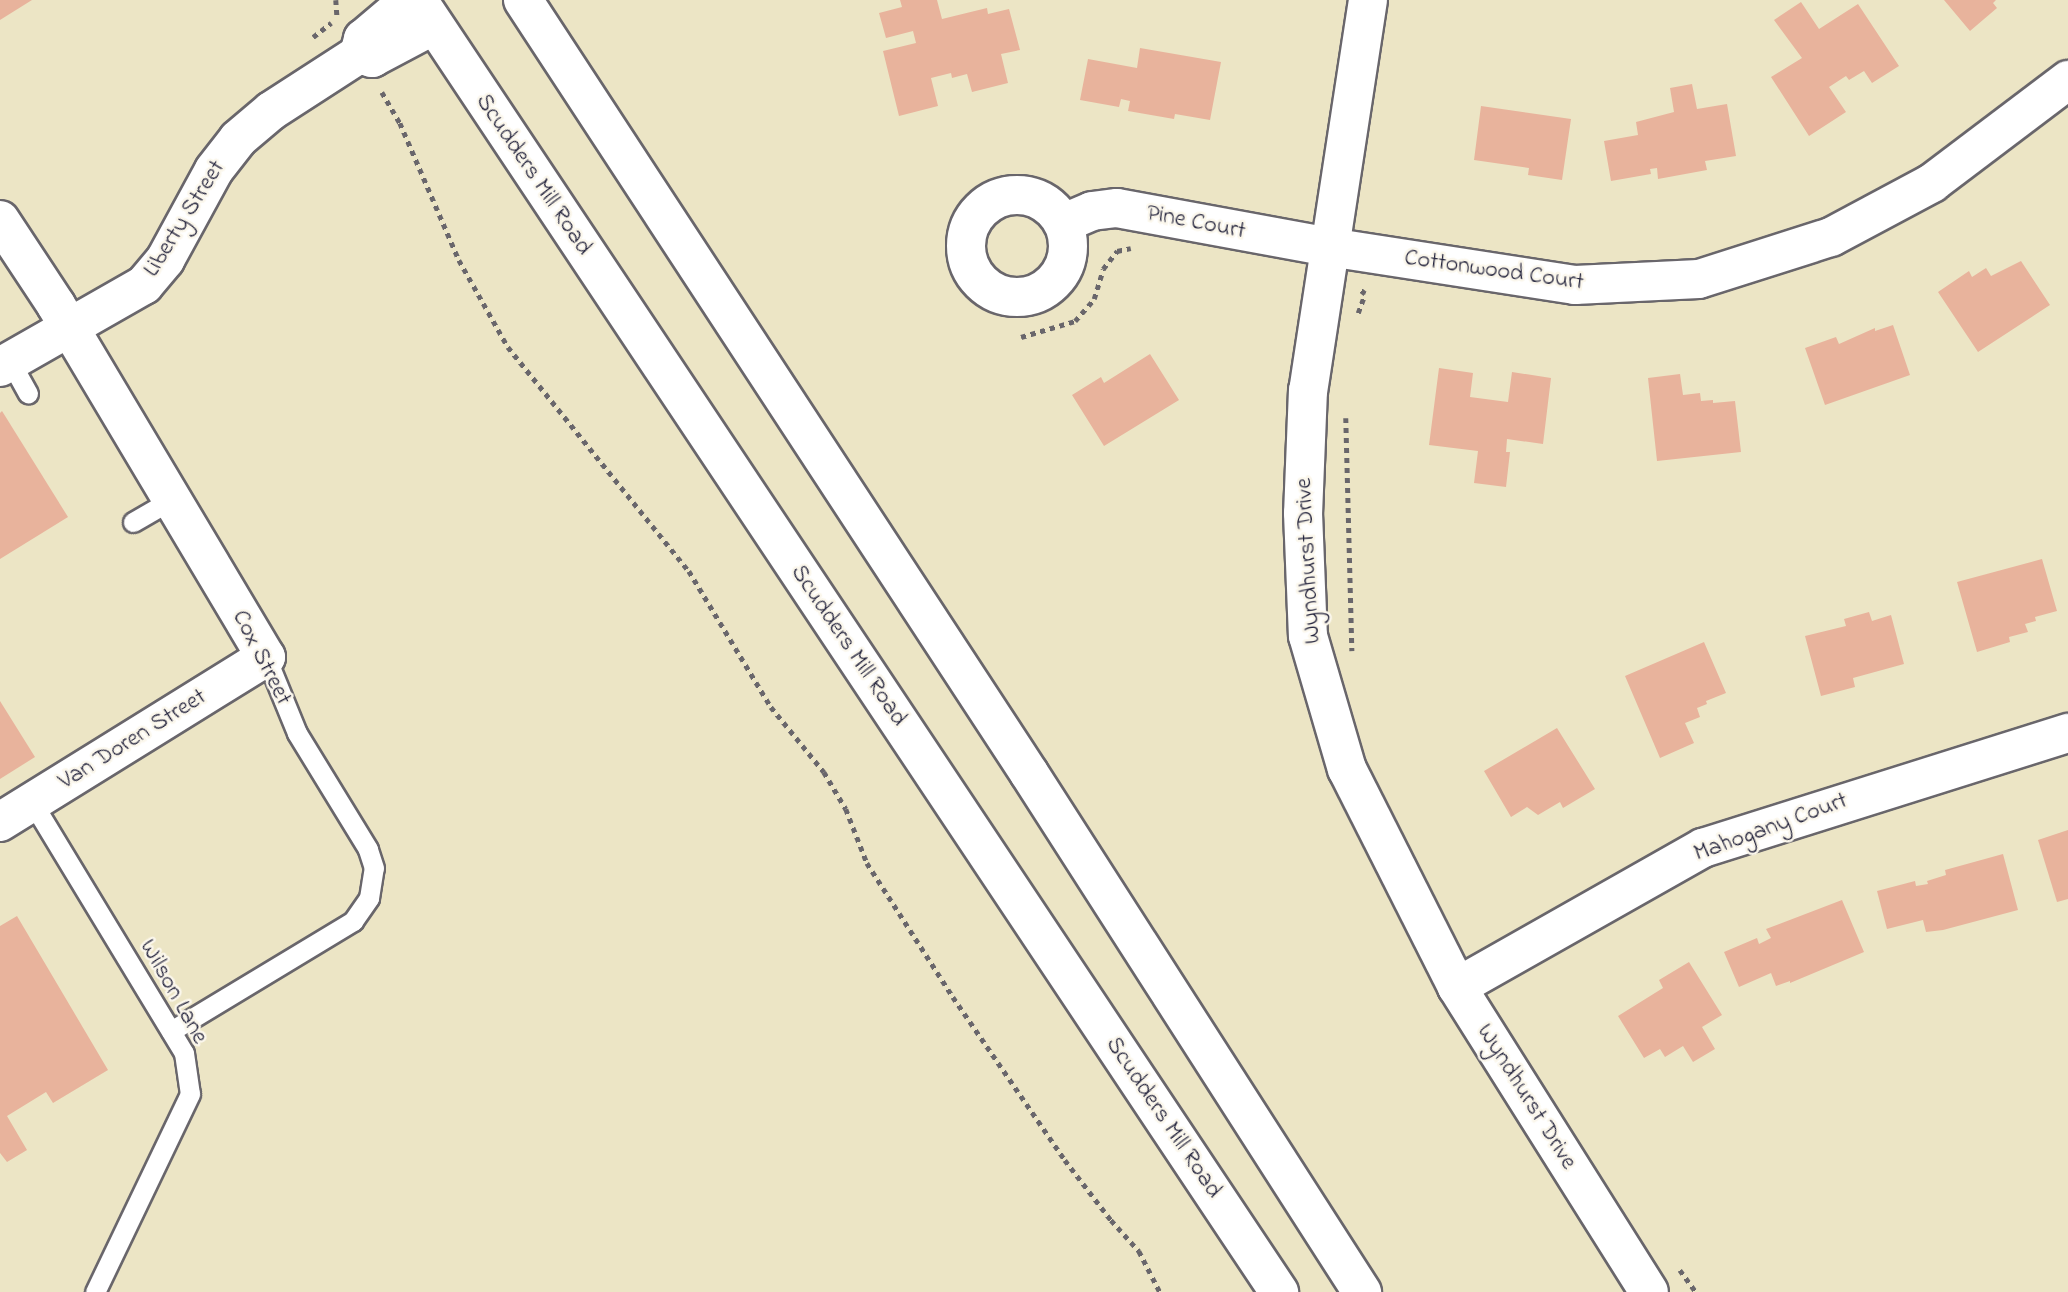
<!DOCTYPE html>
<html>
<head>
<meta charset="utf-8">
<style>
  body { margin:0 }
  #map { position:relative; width:2068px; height:1292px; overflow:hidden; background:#ece5c5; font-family:"Indie Flower",sans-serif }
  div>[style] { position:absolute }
  .building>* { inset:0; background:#e8b39c }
  .path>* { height:4.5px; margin-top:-2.25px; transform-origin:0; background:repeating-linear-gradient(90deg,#69666b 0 5px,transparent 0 10px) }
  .roads { filter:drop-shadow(2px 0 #69666b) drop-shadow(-2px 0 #69666b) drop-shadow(0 2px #69666b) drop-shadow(0 -2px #69666b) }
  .lane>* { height:19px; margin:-9.5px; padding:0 9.5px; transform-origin:9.5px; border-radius:9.5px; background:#fff }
  .street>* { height:38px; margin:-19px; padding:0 19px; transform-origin:19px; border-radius:19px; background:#fff }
  .street>.ring { margin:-19px; padding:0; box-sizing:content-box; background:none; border:38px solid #fff; border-radius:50% }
  .secondary>* { height:38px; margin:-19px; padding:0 19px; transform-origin:19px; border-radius:19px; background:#fff }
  span { translate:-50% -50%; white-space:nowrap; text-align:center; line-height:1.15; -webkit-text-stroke:5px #fbf7ec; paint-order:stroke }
  .street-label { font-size:24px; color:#22223b }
</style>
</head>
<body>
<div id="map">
  <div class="building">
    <i style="clip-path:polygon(0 0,32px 0,0 20px)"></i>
    <i style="clip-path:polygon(900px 0,937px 0,942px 19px,987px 8px,988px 14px,1009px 9px,1020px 50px,1001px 54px,1008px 83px,972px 92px,967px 74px,952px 78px,951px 73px,931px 78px,938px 106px,899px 116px,883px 51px,916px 43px,913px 31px,886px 38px,879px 13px,902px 7px)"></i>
    <i style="clip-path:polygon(1944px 0,1996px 0,1993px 3px,1997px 8px,1970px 31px)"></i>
    <i style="clip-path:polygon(1801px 2px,1819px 29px,1858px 4px,1899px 66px,1872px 83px,1864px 71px,1849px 80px,1846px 76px,1829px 87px,1846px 112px,1809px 136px,1771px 77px,1802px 58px,1774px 20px)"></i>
    <i style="clip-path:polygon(1140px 48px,1221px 62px,1210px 120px,1175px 114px,1174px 119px,1128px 111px,1130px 101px,1121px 99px,1119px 107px,1080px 100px,1088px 59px,1137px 68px)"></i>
    <i style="clip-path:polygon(1692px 84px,1697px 109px,1727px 104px,1736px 156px,1705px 161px,1707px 170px,1658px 179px,1657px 168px,1650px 169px,1651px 174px,1611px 181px,1604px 141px,1638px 135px,1636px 122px,1674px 112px,1670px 88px)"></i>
    <i style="clip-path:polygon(1481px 106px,1571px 119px,1562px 180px,1528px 175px,1529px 168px,1474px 160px)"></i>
    <i style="clip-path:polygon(2021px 261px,2050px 305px,1978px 352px,1938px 292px,1969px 271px,1972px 277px,1986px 268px,1991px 276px)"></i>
    <i style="clip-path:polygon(1893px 325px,1910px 375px,1825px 405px,1805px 348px,1836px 337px,1839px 344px,1875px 328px,1875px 331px)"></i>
    <i style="clip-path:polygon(1150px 354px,1179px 400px,1104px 446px,1072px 395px,1101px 377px,1104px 383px)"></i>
    <i style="clip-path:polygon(1439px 368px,1473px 373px,1470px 397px,1508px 402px,1512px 372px,1551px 378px,1543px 444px,1507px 439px,1506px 452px,1510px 452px,1506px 487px,1474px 483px,1478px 451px,1429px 445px)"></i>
    <i style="clip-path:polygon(1680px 374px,1683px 395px,1700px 393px,1701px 401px,1713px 400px,1713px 403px,1735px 401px,1741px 452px,1657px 461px,1648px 378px)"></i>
    <i style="clip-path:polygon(2px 411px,68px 517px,0 559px,0 413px)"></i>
    <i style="clip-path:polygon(2042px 559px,2057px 611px,2035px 617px,2036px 621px,2025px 624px,2028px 632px,2009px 637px,2010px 642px,1977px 652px,1957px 582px)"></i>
    <i style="clip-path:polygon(1869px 612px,1872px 621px,1891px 615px,1904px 664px,1853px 678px,1855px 687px,1821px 696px,1805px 636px,1846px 626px,1844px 619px)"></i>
    <i style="clip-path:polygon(1704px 642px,1726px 693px,1706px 701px,1707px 704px,1697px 708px,1700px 717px,1685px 723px,1694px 743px,1660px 758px,1625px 676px)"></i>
    <i style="clip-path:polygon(0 701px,35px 757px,0 779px)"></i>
    <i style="clip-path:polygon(1557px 728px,1595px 789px,1563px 808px,1560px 802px,1538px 815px,1527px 807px,1511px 817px,1484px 771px)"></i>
    <i style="clip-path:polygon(2068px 830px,2068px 899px,2057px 902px,2038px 840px)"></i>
    <i style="clip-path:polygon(2003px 854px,2018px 910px,1943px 930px,1926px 932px,1923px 920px,1887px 929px,1877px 891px,1915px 881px,1916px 886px,1928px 884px,1927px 881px,1946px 875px,1945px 870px)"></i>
    <i style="clip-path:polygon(1842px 900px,1864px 952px,1790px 983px,1790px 981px,1776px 986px,1771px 973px,1739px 987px,1724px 952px,1757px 938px,1759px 944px,1771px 938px,1766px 929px)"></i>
    <i style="clip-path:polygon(17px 916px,108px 1070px,53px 1103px,46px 1092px,7px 1116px,27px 1150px,7px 1162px,0 1153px,0 926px)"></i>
    <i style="clip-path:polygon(1689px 962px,1722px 1015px,1702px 1027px,1715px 1049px,1693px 1062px,1683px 1046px,1665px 1057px,1660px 1049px,1644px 1058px,1618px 1016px,1663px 988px,1659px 980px)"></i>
  </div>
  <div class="path">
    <i style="left:336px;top:0;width:15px;rotate:86deg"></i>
    <i style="left:313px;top:37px;width:23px;rotate:-38deg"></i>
    <i style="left:382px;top:92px;width:36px;rotate:60deg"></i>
    <i style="left:400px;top:123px;width:149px;rotate:66.7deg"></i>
    <i style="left:459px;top:260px;width:100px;rotate:60.6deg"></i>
    <i style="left:508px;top:347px;width:288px;rotate:51.1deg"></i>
    <i style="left:689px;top:571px;width:159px;rotate:58.9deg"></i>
    <i style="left:771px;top:707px;width:84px;rotate:50.8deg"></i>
    <i style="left:824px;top:772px;width:43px;rotate:59.3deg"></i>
    <i style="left:846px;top:809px;width:58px;rotate:68.7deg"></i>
    <i style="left:867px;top:863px;width:159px;rotate:57.3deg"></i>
    <i style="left:953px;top:997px;width:198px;rotate:55.5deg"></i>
    <i style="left:1065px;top:1160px;width:76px;rotate:52.5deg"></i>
    <i style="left:1111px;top:1220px;width:42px;rotate:47.9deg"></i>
    <i style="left:1139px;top:1251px;width:46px;rotate:62.9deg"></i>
    <i style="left:1358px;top:313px;width:20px;rotate:-70deg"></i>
    <i style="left:1365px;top:294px;width:6px;rotate:-141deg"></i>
    <i style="left:1021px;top:337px;width:56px;rotate:-16.5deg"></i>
    <i style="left:1075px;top:321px;width:29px;rotate:-49deg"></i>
    <i style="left:1094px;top:299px;width:31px;rotate:-73deg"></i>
    <i style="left:1103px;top:269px;width:23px;rotate:-52deg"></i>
    <i style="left:1117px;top:251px;width:14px;rotate:-12deg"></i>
    <i style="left:1346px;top:418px;width:233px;rotate:88.5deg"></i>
    <i style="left:1680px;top:1270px;width:27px;rotate:54deg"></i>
  </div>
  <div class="roads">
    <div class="lane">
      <i style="left:10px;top:361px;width:37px;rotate:61deg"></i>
      <i style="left:133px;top:522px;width:44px;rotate:-30.1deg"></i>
      <i style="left:32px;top:802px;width:293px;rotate:58.8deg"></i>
      <i style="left:184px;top:1053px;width:41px;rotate:81.7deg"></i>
      <i style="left:190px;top:1094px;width:220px;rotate:115.6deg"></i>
      <i style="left:171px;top:1031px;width:213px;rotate:-31.1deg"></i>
      <i style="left:353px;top:921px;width:28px;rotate:-55deg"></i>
      <i style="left:369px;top:898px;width:30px;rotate:-81deg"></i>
      <i style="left:374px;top:868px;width:20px;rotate:-108deg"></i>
      <i style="left:368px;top:849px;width:136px;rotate:-121.5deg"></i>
      <i style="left:297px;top:733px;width:82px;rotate:-112.2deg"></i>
    </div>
    <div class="street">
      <i style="left:1368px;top:0;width:395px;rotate:98.7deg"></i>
      <i style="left:1308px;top:390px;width:123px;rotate:92.3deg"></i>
      <i style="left:1303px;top:513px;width:123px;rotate:87.7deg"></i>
      <i style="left:1308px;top:636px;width:139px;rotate:73.7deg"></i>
      <i style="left:1347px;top:769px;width:244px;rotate:63.2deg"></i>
      <i style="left:1457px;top:987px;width:360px;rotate:57.8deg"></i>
      <i style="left:359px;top:54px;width:14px;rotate:17deg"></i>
      <i style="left:372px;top:58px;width:70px;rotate:-28deg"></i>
      <i class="ring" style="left:966px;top:195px;width:64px;height:64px"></i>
      <i style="left:0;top:220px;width:102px;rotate:56.6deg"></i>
      <i style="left:56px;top:305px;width:410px;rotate:59.2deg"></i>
      <i style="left:266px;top:657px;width:313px;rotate:148.2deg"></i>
      <i style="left:1064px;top:223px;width:30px;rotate:-23deg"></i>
      <i style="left:1092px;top:211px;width:25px;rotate:-7deg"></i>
      <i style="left:1117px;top:208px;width:216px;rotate:10.4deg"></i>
      <i style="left:1329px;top:247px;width:249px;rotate:8.8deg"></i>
      <i style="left:1575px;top:285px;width:124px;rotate:-2.8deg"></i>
      <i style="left:1699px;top:279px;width:139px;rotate:-17.7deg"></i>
      <i style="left:1831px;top:237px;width:115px;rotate:-28.1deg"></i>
      <i style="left:1932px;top:183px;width:171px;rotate:-37.1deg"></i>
      <i style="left:0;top:367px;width:166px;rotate:-29.7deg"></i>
      <i style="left:144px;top:285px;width:33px;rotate:-50deg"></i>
      <i style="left:165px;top:260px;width:102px;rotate:-61.4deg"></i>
      <i style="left:214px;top:170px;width:39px;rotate:-52deg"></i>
      <i style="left:238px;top:139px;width:43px;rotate:-40.3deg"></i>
      <i style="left:271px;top:111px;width:105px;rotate:-32.9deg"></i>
      <i style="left:359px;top:54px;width:16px;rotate:-75deg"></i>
      <i style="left:363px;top:39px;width:60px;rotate:-40.3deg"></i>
      <i style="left:1457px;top:987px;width:283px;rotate:-29.5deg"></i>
      <i style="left:1703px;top:848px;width:383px;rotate:-17.5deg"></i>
    </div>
    <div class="secondary">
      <i style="left:418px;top:0;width:1553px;rotate:56.32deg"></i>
      <i style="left:523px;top:0;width:924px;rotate:56.79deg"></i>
      <i style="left:1029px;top:773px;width:617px;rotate:57.32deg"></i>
    </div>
  </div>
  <div class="street-label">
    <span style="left:533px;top:175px;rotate:56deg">Scudders Mill Road</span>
    <span style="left:185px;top:219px;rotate:-58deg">Liberty Street</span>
    <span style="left:1196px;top:223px;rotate:11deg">Pine Court</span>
    <span style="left:1494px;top:271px;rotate:8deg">Cottonwood Court</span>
    <span style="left:1309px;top:561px;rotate:-93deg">Wyndhurst Drive</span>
    <span style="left:848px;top:646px;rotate:56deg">Scudders Mill Road</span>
    <span style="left:261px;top:658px;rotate:63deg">Cox Street</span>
    <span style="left:133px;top:740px;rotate:-32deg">Van Doren Street</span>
    <span style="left:1771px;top:828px;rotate:-20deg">Mahogany Court</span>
    <span style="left:173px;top:992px;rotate:61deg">Wilson Lane</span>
    <span style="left:1526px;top:1097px;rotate:58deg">Wyndhurst Drive</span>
    <span style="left:1163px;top:1118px;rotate:56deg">Scudders Mill Road</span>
  </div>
</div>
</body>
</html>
